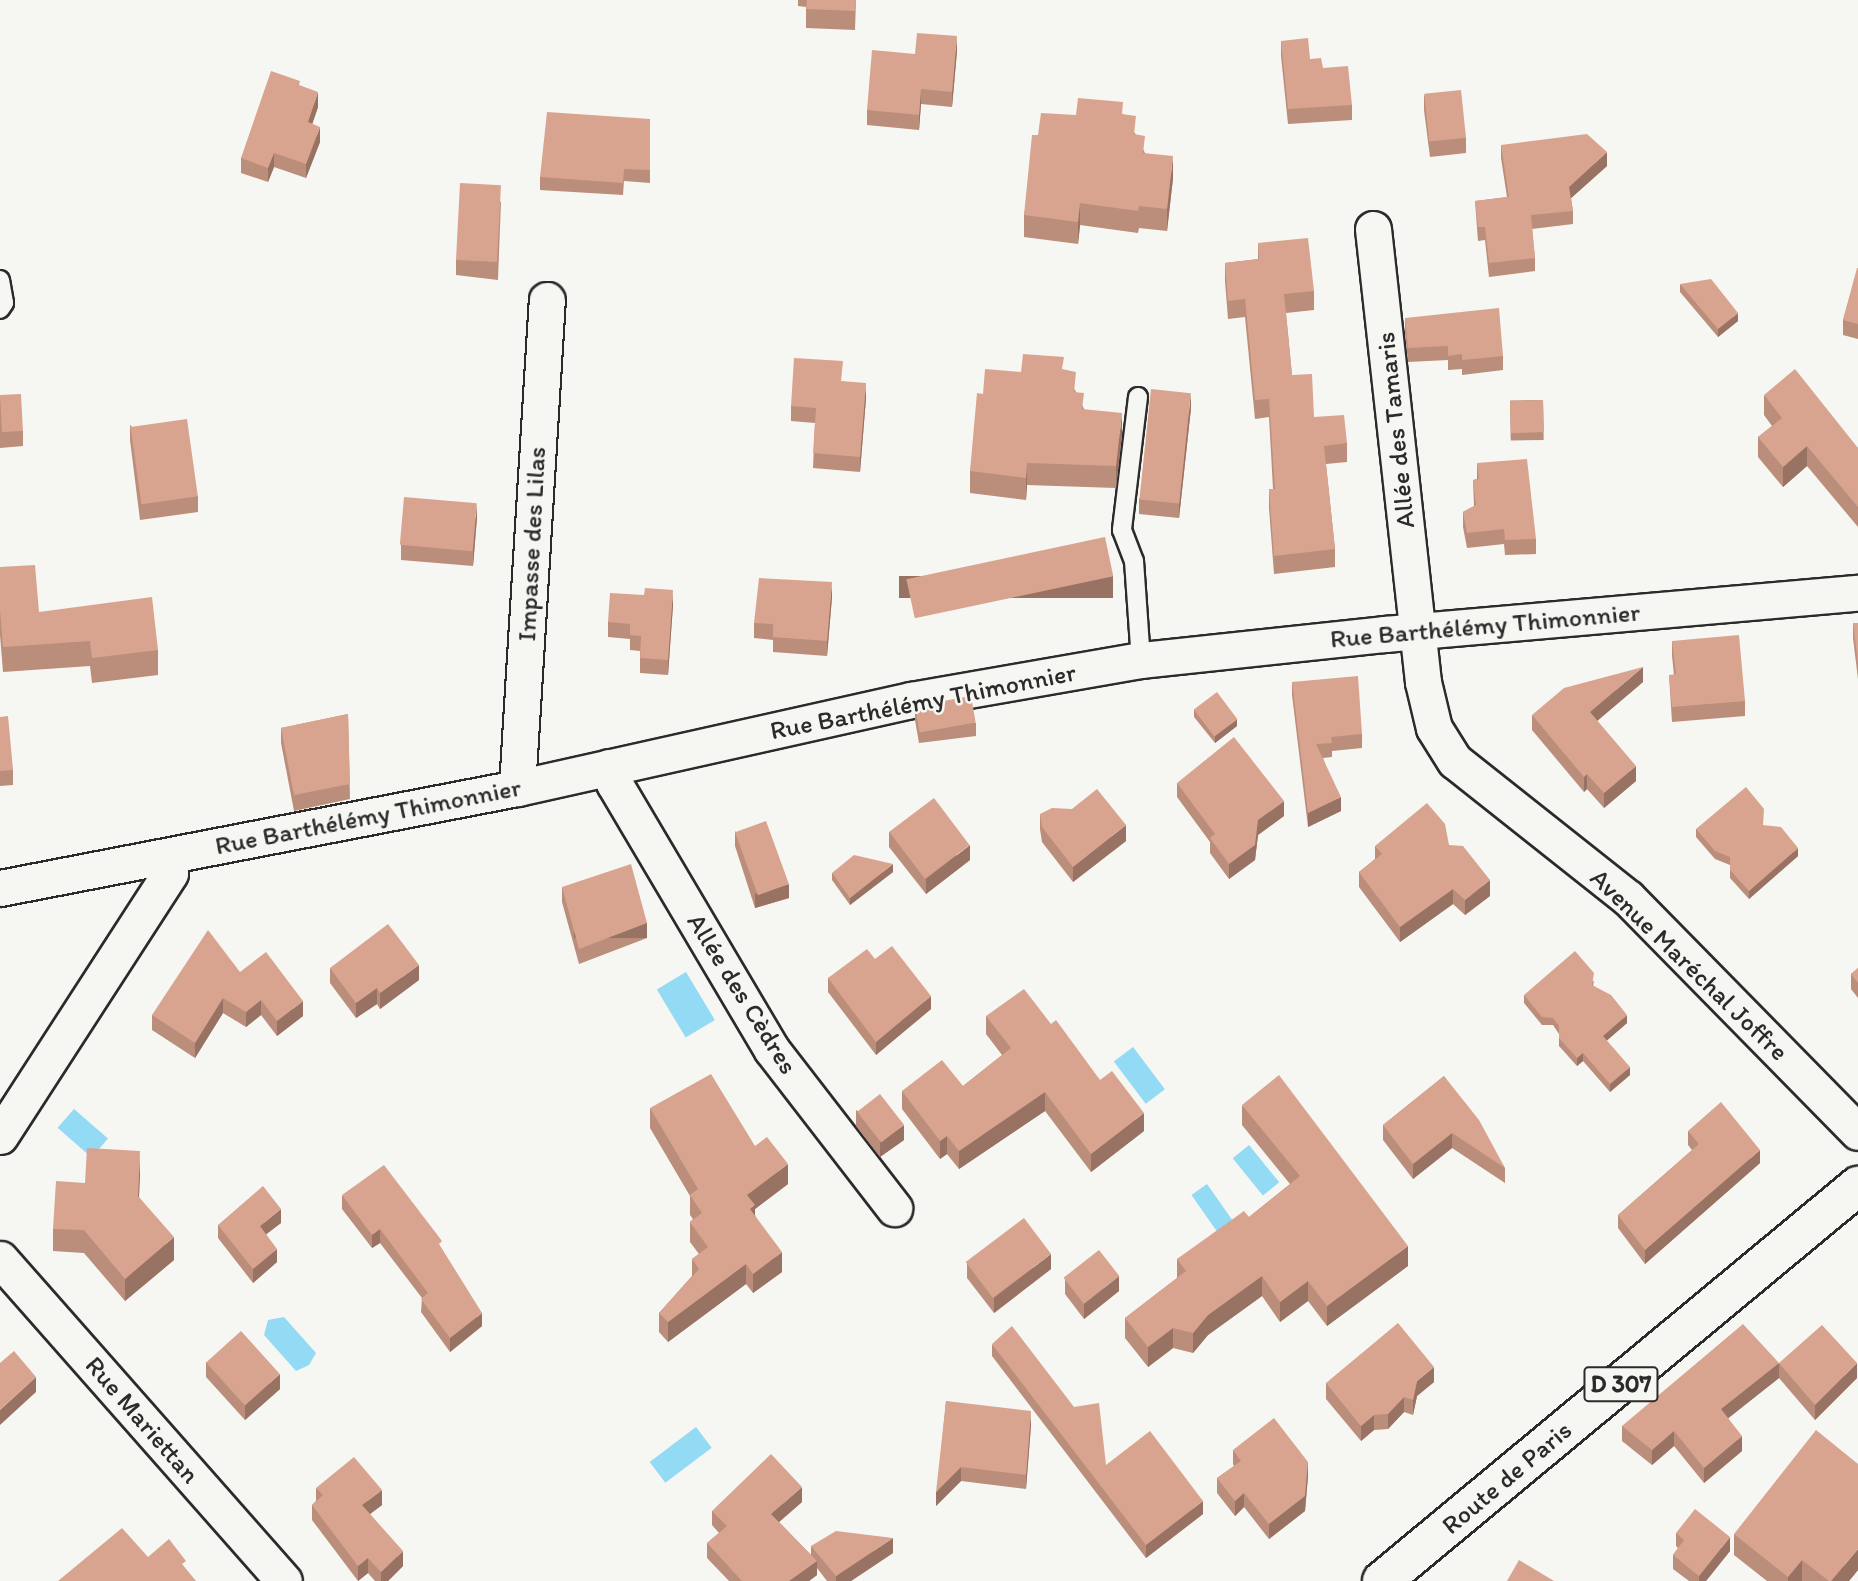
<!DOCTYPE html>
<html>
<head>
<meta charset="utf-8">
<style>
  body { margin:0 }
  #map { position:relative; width:1858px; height:1581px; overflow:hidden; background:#f6f6f2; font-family:Itim,sans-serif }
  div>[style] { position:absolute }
  .water>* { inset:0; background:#93daf4; transform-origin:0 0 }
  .roads { filter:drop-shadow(2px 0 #2b2b2b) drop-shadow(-2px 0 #2b2b2b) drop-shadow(0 2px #2b2b2b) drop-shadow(0 -2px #2b2b2b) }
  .service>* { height:18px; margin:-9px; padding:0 9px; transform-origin:9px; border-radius:9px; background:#f6f6f2 }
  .minor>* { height:35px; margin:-17.5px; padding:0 17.5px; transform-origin:17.5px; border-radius:17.5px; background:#f6f6f2 }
  .primary>* { height:38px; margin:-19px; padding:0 19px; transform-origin:19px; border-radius:19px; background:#f6f6f2 }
  .wall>* { inset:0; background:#bb8d7b; transform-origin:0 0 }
  .shaded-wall>* { inset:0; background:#987364; transform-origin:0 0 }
  .building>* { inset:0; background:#d9a48f; transform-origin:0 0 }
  span { translate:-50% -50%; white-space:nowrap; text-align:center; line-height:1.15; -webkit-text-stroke:5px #f6f6f2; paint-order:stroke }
  .shield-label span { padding:2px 5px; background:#f6f6f2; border:2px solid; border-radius:5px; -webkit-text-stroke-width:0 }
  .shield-label { font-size:24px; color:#2b2b2b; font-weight:700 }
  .street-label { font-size:26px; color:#2b2b2b }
</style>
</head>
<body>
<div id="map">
  <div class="water">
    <i style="left:686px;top:972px;width:56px;height:34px;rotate:59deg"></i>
    <i style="left:1133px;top:1047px;width:53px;height:24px;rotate:53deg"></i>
    <i style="left:74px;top:1109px;width:45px;height:25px;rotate:41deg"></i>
    <i style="left:1249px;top:1145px;width:48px;height:21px;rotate:51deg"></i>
    <i style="left:1207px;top:1184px;width:47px;height:19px;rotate:55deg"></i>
    <i style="clip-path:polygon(284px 1317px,316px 1353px,309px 1365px,296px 1371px,264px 1335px,268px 1320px)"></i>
    <i style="left:696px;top:1427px;width:26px;height:58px;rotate:53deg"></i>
  </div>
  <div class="roads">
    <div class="service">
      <i style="left:0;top:280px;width:23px;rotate:80deg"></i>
      <i style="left:4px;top:303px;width:7px;rotate:124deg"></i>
      <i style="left:1138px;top:397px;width:134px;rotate:96.9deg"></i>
      <i style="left:1122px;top:530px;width:33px;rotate:69deg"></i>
      <i style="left:1134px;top:561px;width:99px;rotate:86deg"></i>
    </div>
    <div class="minor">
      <i style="left:1373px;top:229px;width:456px;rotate:83.7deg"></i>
      <i style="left:1423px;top:682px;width:47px;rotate:76.6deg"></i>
      <i style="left:1434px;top:728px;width:39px;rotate:58deg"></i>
      <i style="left:1455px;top:761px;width:221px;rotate:38.4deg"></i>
      <i style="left:1628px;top:898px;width:328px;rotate:45.5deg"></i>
      <i style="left:609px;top:767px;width:17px;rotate:73deg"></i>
      <i style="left:614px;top:783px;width:310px;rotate:59.4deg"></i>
      <i style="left:772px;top:1050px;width:200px;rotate:52.3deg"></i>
      <i style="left:517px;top:788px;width:489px;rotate:-86.5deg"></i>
      <i style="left:0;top:888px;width:527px;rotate:-10.95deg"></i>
      <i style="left:517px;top:788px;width:404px;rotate:-12.6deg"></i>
      <i style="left:911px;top:700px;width:233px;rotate:-9.9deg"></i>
      <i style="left:1141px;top:660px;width:245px;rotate:-6.1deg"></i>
      <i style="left:1385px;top:634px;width:475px;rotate:-5deg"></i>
      <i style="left:0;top:1136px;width:313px;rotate:-57.1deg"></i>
      <i style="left:170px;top:873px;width:16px;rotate:-97deg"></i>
      <i style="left:0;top:1259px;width:429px;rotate:48.6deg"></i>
    </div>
    <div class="primary">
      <i style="left:1382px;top:1581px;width:619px;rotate:-39.69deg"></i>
    </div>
  </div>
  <div class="wall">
    <i style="clip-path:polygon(798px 0,856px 0,855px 30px,806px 28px,806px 7px,798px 6px)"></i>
    <i style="clip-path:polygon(1281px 41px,1310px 59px,1323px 68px,1352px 105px,1352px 120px,1288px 124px,1281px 56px)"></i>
    <i style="clip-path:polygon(957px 51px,952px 107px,921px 104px,919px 130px,867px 125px,867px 110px,915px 54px)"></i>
    <i style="clip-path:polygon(300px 86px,318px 107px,312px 124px,320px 142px,306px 178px,274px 167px,268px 182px,241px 173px,241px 158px)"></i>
    <i style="clip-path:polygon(1424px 95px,1466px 138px,1466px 153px,1430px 157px,1424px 110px)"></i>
    <i style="clip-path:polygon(1123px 114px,1136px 135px,1145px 153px,1173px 178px,1167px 231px,1139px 228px,1138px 233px,1080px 225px,1078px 244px,1024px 237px,1024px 215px,1038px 135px,1076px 115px)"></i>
    <i style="clip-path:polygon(650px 119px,650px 183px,624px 181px,623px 195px,540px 190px,540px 177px)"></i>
    <i style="clip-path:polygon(1501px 145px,1607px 166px,1571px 198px,1573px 211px,1573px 224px,1532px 229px,1535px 258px,1535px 271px,1489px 277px,1485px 240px,1478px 241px,1475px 201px,1507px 197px,1501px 158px)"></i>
    <i style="clip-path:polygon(501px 201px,498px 280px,456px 275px,456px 260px)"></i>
    <i style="clip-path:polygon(1258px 243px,1314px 291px,1314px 310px,1286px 313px,1292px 375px,1314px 417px,1347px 443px,1347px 462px,1326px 464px,1335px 549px,1335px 567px,1274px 574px,1269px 508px,1269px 489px,1273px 489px,1269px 417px,1255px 419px,1245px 317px,1228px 319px,1225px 281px,1225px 263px,1258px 259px)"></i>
    <i style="clip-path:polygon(1858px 268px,1858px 339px,1843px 335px,1843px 320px)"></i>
    <i style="clip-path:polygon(1680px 284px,1738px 321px,1718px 337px,1680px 292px)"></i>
    <i style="clip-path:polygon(1405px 318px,1503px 356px,1503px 370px,1462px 375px,1462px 369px,1448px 370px,1448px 360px,1408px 362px,1405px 333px)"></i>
    <i style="clip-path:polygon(1064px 370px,1076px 392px,1084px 409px,1122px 435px,1116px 488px,1027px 485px,1026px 500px,970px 493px,970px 471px,983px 394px,1021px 372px)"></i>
    <i style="clip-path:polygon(842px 381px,866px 398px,860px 472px,813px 468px,815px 423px,791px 421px,791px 406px)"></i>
    <i style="clip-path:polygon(1764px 395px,1858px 448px,1858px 527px,1807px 466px,1783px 487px,1758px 457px,1758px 437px,1772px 426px,1764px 415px)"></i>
    <i style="clip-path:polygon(0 396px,23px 431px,23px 446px,0 448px)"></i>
    <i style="left:1543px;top:400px;width:40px;height:33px;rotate:89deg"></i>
    <i style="clip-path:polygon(1191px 408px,1179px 518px,1139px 514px,1139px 499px)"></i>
    <i style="clip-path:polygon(130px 425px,198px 496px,198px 512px,140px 520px,130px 440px)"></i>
    <i style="clip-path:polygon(1477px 463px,1536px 539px,1536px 554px,1505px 555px,1504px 544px,1467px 548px,1463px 527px,1463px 512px,1474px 506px,1473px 480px,1477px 479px)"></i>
    <i style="clip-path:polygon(477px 517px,473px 566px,401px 560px,401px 545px)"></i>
    <i style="clip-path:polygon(0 567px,39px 612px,158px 650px,158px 675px,92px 683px,90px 666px,3px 672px,0 635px)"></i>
    <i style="clip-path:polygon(832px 597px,827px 656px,773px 652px,773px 640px,754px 638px,754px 623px)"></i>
    <i style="clip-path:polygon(673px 605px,668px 675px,640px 673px,640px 651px,630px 650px,630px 639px,608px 637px,608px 622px)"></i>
    <i style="clip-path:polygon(1853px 623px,1858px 623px,1858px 679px,1853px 638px)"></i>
    <i style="clip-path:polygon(1672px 641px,1745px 701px,1745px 716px,1672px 722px,1669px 675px,1674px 675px,1672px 656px)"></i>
    <i style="clip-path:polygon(1292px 682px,1362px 734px,1362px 748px,1332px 751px,1332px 757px,1323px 758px,1341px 811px,1308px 827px,1292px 695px)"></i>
    <i style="clip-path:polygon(1643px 682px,1597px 721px,1636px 781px,1604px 808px,1587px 789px,1584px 792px,1532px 730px,1532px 715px)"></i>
    <i style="clip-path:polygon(915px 706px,976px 723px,976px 736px,919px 743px,915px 720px)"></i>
    <i style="clip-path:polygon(1194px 709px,1237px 726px,1215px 743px,1194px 717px)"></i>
    <i style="clip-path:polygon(348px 714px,350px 799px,294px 811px,281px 743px,281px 728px)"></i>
    <i style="clip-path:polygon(0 717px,13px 770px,13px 785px,0 786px)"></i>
    <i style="clip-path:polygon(1177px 783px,1284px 816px,1258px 835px,1255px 860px,1229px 879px,1210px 853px,1210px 842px,1177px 797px)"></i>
    <i style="clip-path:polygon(1040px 814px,1126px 841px,1073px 882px,1042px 842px,1040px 829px)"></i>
    <i style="clip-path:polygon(1763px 825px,1798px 856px,1749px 899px,1730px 878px,1730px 865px,1715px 859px,1696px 837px,1696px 829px)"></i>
    <i style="clip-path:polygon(735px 831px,789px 898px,755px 908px,735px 846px)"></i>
    <i style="clip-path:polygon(889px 832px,970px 860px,926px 894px,889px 847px)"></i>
    <i style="clip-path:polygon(1449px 845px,1490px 896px,1465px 915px,1453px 904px,1400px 942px,1359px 887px,1359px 872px,1375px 859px,1375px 846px)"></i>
    <i style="clip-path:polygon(893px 872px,850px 905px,832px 880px,832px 873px)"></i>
    <i style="clip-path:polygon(562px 887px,647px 938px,579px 964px,562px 902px)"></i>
    <i style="clip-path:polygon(875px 959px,931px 1009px,876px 1055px,828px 992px,828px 978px)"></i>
    <i style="clip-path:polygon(330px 968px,419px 980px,380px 1009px,377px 1004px,356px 1018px,330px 983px)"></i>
    <i style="clip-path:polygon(1858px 968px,1858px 998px,1851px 989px,1851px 974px)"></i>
    <i style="clip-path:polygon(240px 972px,303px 1016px,277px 1036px,261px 1015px,246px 1027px,223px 1013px,195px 1058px,152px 1030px,152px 1015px)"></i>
    <i style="clip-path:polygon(1594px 981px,1593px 985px,1627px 1023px,1606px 1041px,1630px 1075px,1610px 1092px,1583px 1061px,1577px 1066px,1559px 1046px,1559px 1034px,1553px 1025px,1542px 1025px,1524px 1003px,1524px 995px)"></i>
    <i style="clip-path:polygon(986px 1016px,1051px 1024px,1144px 1131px,1091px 1172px,1045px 1111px,959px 1169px,947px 1154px,940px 1159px,902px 1109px,902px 1091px,963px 1086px,1002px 1055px,986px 1034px)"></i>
    <i style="clip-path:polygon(1444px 1076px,1505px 1168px,1505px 1183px,1452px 1148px,1413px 1179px,1383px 1140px,1383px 1125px)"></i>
    <i style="clip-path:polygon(1242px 1105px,1408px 1266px,1327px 1326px,1308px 1301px,1280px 1322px,1262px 1296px,1208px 1335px,1193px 1353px,1173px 1348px,1148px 1367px,1125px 1338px,1125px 1318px,1177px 1278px,1177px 1259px,1249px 1217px,1290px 1184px,1242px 1125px)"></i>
    <i style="clip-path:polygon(650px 1108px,755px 1146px,788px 1184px,755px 1209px,755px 1215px,782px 1272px,753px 1293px,746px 1284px,668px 1342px,659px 1332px,659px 1313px,692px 1276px,692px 1259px,699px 1254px,690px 1242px,690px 1222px,693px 1219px,690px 1215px,690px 1196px,650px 1128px)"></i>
    <i style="clip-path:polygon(856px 1110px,904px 1140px,880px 1157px,856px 1126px)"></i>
    <i style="clip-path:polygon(1688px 1131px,1760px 1163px,1645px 1264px,1618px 1228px,1618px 1215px,1692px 1150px,1688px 1145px)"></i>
    <i style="clip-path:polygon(140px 1173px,139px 1197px,174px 1260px,125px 1301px,84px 1253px,53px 1251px,53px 1229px,85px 1183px)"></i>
    <i style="clip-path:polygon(342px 1195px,442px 1249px,482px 1326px,450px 1352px,421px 1312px,422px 1298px,380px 1243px,372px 1248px,342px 1209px)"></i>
    <i style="clip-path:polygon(281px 1223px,266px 1234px,277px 1262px,253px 1283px,218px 1238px,218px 1225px)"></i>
    <i style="clip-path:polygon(967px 1263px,1051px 1269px,994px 1313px,967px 1278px)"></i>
    <i style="clip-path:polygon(1065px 1279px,1119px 1291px,1084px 1319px,1065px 1294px)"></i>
    <i style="clip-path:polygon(992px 1344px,1106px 1465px,1203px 1514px,1146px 1558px,992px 1356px)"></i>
    <i style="clip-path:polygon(206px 1362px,280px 1389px,245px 1420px,206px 1377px)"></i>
    <i style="clip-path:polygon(1779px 1363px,1857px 1378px,1815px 1420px,1779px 1378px,1728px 1418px,1742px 1451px,1704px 1483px,1674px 1446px,1652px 1465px,1622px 1441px,1622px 1426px)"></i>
    <i style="clip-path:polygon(1434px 1382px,1417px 1396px,1413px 1415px,1404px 1412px,1388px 1429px,1374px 1430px,1361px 1441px,1326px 1399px,1326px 1383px)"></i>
    <i style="clip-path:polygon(946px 1401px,1031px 1425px,1026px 1489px,961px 1481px,936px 1506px)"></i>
    <i style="clip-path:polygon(1233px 1450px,1308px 1476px,1305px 1511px,1269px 1539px,1244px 1507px,1235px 1516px,1217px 1493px,1217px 1478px,1234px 1466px,1233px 1464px)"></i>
    <i style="clip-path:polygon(316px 1488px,382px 1505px,370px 1514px,403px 1566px,388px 1581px,375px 1581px,368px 1573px,358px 1581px,312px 1520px,312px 1505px,316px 1501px)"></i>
    <i style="clip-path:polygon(802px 1502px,779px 1522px,811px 1555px,811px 1546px,893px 1553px,851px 1581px,827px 1581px,817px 1568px,817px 1575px,809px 1581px,729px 1581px,707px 1558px,707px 1543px,719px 1533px,712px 1525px,712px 1511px)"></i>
    <i style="clip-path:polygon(1676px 1533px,1730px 1551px,1706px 1581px,1689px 1581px,1673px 1569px,1673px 1555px,1678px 1548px,1676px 1546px)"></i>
    <i style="clip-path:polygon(1734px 1534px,1858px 1570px,1849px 1581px,1767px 1581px,1734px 1555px)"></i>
  </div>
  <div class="shaded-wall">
    <i style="clip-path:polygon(957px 36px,957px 51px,952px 107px,952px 92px)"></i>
    <i style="clip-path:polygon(921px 89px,921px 104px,919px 130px,919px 115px)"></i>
    <i style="clip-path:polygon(318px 92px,318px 107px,308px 137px,308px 122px)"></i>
    <i style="clip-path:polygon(320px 127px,320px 142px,306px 178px,306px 164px)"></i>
    <i style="clip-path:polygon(1607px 152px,1607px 166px,1569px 200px,1569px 187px)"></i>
    <i style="clip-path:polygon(274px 153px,274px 167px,268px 182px,268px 168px)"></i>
    <i style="clip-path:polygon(1173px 156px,1173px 178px,1167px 231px,1167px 209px)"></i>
    <i style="clip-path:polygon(1080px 203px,1080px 225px,1078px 244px,1078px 222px)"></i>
    <i style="clip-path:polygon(1738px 313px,1738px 321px,1718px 337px,1718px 329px)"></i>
    <i style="clip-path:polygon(866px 383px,866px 398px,860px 472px,860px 457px)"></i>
    <i style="clip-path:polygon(1191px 393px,1191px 408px,1179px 518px,1179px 503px)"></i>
    <i style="clip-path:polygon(1122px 413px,1122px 435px,1116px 488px,1116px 466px)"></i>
    <i style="clip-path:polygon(1807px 446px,1807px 466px,1783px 487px,1783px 467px)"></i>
    <i style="clip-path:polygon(1027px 463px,1027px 485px,1026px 500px,1026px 478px)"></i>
    <i style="clip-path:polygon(477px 503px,477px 517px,473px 566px,473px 551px)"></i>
    <i style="left:1113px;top:576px;width:22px;height:214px;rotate:90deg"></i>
    <i style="clip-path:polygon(832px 582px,832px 597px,827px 656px,827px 641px)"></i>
    <i style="clip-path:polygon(673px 590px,673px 605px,668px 675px,668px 660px)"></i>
    <i style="clip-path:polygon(1643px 667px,1643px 682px,1590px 727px,1590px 712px)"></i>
    <i style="clip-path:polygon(1237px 719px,1237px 726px,1215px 743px,1215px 736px)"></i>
    <i style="clip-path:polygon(1636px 766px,1636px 781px,1604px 808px,1604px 793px)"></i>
    <i style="clip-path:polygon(1587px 774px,1587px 789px,1584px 792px,1584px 777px)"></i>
    <i style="clip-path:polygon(1341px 797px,1341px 811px,1308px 827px,1308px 813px)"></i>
    <i style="clip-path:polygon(1284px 801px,1284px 816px,1258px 835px,1255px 860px,1229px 879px,1229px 864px,1258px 820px)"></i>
    <i style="clip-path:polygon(1126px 825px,1126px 841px,1073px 882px,1073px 867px)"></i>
    <i style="clip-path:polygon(970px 845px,970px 860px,926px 894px,926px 879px)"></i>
    <i style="clip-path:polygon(1798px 848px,1798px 856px,1749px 899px,1749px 891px)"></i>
    <i style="clip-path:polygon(893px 864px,893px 872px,850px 905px,850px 898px)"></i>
    <i style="clip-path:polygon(1490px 880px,1490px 896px,1465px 915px,1465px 900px)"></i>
    <i style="clip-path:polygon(789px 884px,789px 898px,755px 908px,755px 894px)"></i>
    <i style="clip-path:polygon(1453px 889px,1453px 904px,1400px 942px,1400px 927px)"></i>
    <i style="left:647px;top:923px;width:15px;height:73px;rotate:90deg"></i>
    <i style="clip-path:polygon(419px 965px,419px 980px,380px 1009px,380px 993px)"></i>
    <i style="clip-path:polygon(377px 988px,377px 1004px,356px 1018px,356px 1003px)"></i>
    <i style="clip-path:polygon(931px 996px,931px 1009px,876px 1055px,876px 1042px)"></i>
    <i style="clip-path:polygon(223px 998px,223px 1013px,195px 1058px,195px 1043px)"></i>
    <i style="clip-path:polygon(261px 1000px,261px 1015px,246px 1027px,246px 1012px)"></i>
    <i style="clip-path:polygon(303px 1001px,303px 1016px,277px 1036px,277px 1021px)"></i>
    <i style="clip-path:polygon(1627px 1015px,1627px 1023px,1603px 1044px,1603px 1036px)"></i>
    <i style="clip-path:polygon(1583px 1053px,1583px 1061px,1577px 1066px,1577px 1058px)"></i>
    <i style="clip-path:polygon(1630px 1067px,1630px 1075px,1610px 1092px,1610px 1084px)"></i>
    <i style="clip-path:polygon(1045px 1092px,1045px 1111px,959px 1169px,959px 1151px)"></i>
    <i style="clip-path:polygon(1144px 1113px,1144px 1131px,1091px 1172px,1091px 1154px)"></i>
    <i style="clip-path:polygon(904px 1125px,904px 1140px,880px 1157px,880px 1142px)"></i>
    <i style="clip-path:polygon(1452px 1133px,1452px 1148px,1413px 1179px,1413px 1164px)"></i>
    <i style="clip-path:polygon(947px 1136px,947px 1154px,940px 1159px,940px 1141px)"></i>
    <i style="clip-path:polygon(1760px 1150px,1760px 1163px,1645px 1264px,1645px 1250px)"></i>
    <i style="clip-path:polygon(140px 1151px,140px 1173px,138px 1218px,138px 1196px)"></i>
    <i style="clip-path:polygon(788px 1164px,788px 1184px,755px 1209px,755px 1225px,750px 1229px,747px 1195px)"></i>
    <i style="clip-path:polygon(281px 1209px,281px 1223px,260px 1239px,260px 1226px)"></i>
    <i style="clip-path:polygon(380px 1229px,380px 1243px,372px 1248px,372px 1235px)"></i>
    <i style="clip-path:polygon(174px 1237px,174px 1260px,125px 1301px,125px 1279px)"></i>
    <i style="clip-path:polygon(1408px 1246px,1408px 1266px,1327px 1326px,1327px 1306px)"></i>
    <i style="clip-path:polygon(277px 1249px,277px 1262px,253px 1283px,253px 1269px)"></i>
    <i style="clip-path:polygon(782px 1252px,782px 1272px,753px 1293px,753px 1274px)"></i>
    <i style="clip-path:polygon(1051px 1254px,1051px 1269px,994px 1313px,994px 1298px)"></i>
    <i style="clip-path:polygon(746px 1264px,746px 1284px,668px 1342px,668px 1322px)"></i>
    <i style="clip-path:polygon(1119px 1276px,1119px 1291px,1084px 1319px,1084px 1304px)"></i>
    <i style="clip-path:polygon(1262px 1276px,1262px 1296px,1208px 1335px,1193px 1353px,1193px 1333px,1208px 1315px)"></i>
    <i style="clip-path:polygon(1308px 1281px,1308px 1301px,1280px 1322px,1280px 1302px)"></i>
    <i style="clip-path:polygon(482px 1313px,482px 1326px,450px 1352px,450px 1338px)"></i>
    <i style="clip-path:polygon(1173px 1328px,1173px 1348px,1148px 1367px,1148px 1347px)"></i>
    <i style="clip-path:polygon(1779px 1363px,1779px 1378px,1721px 1424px,1721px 1409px)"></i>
    <i style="clip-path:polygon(1857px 1363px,1857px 1378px,1815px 1420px,1815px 1405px)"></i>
    <i style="clip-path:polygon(1434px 1367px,1434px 1382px,1417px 1396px,1413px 1415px,1413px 1400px,1417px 1381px)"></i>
    <i style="clip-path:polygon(280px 1374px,280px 1389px,245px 1420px,245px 1405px)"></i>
    <i style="clip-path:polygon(36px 1377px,36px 1392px,0 1425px,0 1410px)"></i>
    <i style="clip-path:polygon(1404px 1397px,1404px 1412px,1388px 1429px,1388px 1414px)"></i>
    <i style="clip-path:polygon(1031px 1411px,1031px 1425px,1026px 1489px,1026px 1475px)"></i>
    <i style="clip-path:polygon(1374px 1415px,1374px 1430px,1361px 1441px,1361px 1426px)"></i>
    <i style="clip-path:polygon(1674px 1431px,1674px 1446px,1652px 1465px,1652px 1450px)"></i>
    <i style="clip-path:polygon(1742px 1436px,1742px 1451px,1704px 1483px,1704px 1468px)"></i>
    <i style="clip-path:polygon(1308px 1462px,1308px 1476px,1305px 1511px,1269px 1539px,1269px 1524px)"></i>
    <i style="clip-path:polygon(961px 1467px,961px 1481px,936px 1506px,936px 1492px)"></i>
    <i style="clip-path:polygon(802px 1487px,802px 1502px,771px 1529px,771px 1514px)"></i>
    <i style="clip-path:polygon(382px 1490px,382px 1505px,362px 1520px,362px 1505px)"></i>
    <i style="clip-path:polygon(1244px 1493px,1244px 1507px,1235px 1516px,1235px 1501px)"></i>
    <i style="clip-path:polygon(1203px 1501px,1203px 1514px,1146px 1558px,1146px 1545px)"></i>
    <i style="clip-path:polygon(1730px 1537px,1730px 1551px,1706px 1581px,1699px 1581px,1699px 1576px)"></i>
    <i style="clip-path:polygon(893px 1538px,893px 1553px,851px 1581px,836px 1581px,836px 1576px)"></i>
    <i style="clip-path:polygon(1858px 1549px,1858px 1570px,1849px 1581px,1831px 1581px)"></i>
    <i style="clip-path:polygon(403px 1551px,403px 1566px,388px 1581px,381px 1581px,381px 1572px)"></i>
    <i style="clip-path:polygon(368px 1558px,368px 1573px,358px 1581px,358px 1566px)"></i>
    <i style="clip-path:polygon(1802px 1560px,1802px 1581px,1788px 1581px,1788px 1577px)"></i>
    <i style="clip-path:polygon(817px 1561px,817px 1575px,809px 1581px,789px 1581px)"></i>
  </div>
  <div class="building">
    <i style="clip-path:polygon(807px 0,856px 0,855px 11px,806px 9px)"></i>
    <i style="clip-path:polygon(917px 33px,957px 36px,952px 92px,921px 89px,919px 115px,867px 110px,872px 50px,915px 54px)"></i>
    <i style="clip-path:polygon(1308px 38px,1310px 59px,1321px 58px,1323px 68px,1348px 66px,1352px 105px,1288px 109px,1281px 41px)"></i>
    <i style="clip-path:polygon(271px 71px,300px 81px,299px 85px,318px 92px,308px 122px,320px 127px,306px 164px,274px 153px,268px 168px,241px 158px)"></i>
    <i style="left:1461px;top:90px;width:48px;height:37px;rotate:84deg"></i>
    <i style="clip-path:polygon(1078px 98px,1123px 102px,1122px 114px,1136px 116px,1134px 134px,1145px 136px,1143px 153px,1173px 156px,1167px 209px,1139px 206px,1138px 211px,1080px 203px,1078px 222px,1024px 215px,1032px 135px,1038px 135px,1041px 113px,1076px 115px)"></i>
    <i style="clip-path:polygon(547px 112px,650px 119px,650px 170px,624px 169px,623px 183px,540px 177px)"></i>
    <i style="clip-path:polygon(1587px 134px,1607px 152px,1569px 187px,1573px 211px,1531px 215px,1535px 258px,1489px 263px,1485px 227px,1478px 227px,1475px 201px,1509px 197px,1501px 145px)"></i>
    <i style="left:460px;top:183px;width:41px;height:77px;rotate:3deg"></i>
    <i style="clip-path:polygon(1308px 238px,1314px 291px,1284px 294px,1292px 375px,1312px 374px,1314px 417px,1344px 415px,1347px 443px,1324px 446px,1335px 549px,1274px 556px,1269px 489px,1275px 489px,1269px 399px,1255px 400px,1245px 299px,1228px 301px,1225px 263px,1259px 259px,1258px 243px)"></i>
    <i style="clip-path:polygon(1857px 268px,1858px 268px,1858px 324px,1843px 320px)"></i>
    <i style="clip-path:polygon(1711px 279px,1738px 313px,1718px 329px,1680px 284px)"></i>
    <i style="clip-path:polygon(1499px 308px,1503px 356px,1462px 360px,1462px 354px,1448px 356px,1448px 346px,1408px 348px,1405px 318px)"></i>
    <i style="clip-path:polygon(1023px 354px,1064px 357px,1062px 369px,1076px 372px,1074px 392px,1084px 393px,1082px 409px,1122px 413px,1116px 466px,1027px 463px,1026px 478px,970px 471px,977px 393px,983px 394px,985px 369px,1021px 372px)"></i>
    <i style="clip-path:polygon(794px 358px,843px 361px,841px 381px,866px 383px,860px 457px,813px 453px,816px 408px,791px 406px)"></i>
    <i style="clip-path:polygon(1795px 369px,1858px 448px,1858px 507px,1807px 446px,1783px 467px,1758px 437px,1782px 418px,1764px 395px)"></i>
    <i style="left:1151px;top:389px;width:40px;height:111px;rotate:6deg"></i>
    <i style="left:21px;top:394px;width:37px;height:21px;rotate:87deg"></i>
    <i style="left:1543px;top:400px;width:32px;height:33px;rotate:88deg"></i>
    <i style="left:187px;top:419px;width:78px;height:57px;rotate:82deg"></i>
    <i style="clip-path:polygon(1527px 459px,1536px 539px,1505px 540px,1504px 529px,1467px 533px,1463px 512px,1476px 505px,1473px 480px,1479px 479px,1477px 463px)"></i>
    <i style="left:404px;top:497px;width:73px;height:48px;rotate:5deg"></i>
    <i style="left:1105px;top:537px;width:40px;height:203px;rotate:78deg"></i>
    <i style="clip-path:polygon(35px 565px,39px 612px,152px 597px,158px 650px,92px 658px,90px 641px,3px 647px,0 610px,0 567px)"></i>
    <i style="clip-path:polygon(759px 578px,832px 582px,827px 641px,773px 637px,773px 624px,754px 623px)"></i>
    <i style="clip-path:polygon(645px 588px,673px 590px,668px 660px,640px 658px,641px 636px,630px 635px,630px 624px,608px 622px,610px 593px,644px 595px)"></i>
    <i style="clip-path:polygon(1853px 623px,1858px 623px,1858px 664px)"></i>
    <i style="clip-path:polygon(1739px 635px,1745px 701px,1672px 707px,1669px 675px,1676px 674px,1672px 641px)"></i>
    <i style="clip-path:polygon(1643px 667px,1590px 712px,1636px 766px,1604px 793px,1587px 774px,1584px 777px,1532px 715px,1564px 688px)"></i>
    <i style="clip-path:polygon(1358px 676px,1362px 734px,1331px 737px,1332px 743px,1316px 744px,1341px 797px,1308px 813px,1292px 682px)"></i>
    <i style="left:1217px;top:692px;width:34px;height:29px;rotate:53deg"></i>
    <i style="left:971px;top:696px;width:27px;height:57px;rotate:80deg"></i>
    <i style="clip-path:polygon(348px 714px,350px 784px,294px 795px,281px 728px)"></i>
    <i style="clip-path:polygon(8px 716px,13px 770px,0 771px,0 717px)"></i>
    <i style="clip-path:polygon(1234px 737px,1284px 801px,1258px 820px,1255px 845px,1229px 864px,1210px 838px,1215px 834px,1177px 783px)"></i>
    <i style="clip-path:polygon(1746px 787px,1764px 809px,1763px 825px,1781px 827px,1798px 848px,1749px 891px,1730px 870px,1730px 857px,1715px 851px,1696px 829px)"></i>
    <i style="clip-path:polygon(1097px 789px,1126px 825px,1073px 867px,1042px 827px,1040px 814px,1052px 808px,1072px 809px)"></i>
    <i style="left:934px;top:798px;width:59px;height:56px;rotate:53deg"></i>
    <i style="clip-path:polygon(1427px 803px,1445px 824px,1449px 845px,1463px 846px,1490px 880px,1465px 900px,1453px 889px,1400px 927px,1359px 872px,1382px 854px,1375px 846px)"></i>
    <i style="left:766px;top:821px;width:67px;height:33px;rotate:70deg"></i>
    <i style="clip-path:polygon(854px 855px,893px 864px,850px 898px,832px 873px)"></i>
    <i style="clip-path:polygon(631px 864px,647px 923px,579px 949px,562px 887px)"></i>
    <i style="clip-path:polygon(388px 924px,419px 965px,380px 993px,377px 988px,356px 1003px,330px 968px)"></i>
    <i style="clip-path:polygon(208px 930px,240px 972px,266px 952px,303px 1001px,277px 1021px,261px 1000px,246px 1012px,223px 998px,195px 1043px,152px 1015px)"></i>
    <i style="clip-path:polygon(892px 946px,931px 996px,876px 1042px,828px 978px,867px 949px,875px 959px)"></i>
    <i style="clip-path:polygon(1575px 951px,1594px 973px,1592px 985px,1611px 995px,1627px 1015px,1603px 1036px,1630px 1067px,1610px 1084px,1583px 1053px,1577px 1058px,1559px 1038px,1559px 1026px,1553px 1018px,1542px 1017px,1524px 995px)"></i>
    <i style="clip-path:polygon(1858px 968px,1858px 983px,1851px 974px)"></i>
    <i style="clip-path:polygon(1024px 989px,1051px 1024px,1056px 1020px,1100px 1080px,1112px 1071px,1144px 1113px,1091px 1154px,1045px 1092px,959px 1151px,947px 1136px,940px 1141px,902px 1091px,942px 1060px,963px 1086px,1011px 1048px,986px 1016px)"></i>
    <i style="clip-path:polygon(711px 1074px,755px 1146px,767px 1137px,788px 1164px,747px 1195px,755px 1205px,750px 1209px,782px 1252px,753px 1274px,746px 1264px,668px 1322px,659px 1313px,699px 1269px,692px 1259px,708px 1247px,690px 1222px,702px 1213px,690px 1195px,698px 1189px,650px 1108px)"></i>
    <i style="clip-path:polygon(1279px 1075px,1408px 1246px,1327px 1306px,1308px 1281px,1280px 1302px,1262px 1276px,1208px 1315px,1193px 1333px,1173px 1328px,1148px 1347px,1125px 1318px,1186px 1271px,1177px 1259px,1244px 1211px,1249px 1217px,1300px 1176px,1242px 1105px)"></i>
    <i style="clip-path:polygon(1444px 1076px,1479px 1120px,1505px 1168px,1452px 1133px,1413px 1164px,1383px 1125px)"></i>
    <i style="left:880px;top:1094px;width:39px;height:29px;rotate:52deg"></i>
    <i style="clip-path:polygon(1721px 1102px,1760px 1150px,1645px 1250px,1618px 1215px,1699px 1144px,1688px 1131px)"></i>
    <i style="clip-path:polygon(87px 1148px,140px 1151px,138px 1196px,174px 1237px,125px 1279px,84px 1230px,53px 1229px,56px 1181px,85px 1183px)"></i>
    <i style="clip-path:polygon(384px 1165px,442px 1241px,439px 1244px,482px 1313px,450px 1338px,421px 1299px,428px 1293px,380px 1229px,372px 1235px,342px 1195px)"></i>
    <i style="clip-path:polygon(263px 1186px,281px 1209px,260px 1226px,277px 1249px,253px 1269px,218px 1225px)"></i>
    <i style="left:1024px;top:1218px;width:45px;height:73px;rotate:53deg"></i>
    <i style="left:1099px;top:1250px;width:33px;height:45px;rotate:52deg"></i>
    <i style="clip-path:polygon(1398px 1323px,1434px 1367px,1417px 1381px,1413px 1400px,1404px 1397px,1388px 1414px,1374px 1415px,1361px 1426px,1326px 1383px)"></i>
    <i style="clip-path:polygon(1743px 1324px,1779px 1363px,1822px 1325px,1857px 1363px,1815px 1405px,1779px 1363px,1721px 1409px,1742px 1436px,1704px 1468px,1674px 1431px,1652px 1450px,1622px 1426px)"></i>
    <i style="clip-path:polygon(1012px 1326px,1074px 1407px,1099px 1403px,1106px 1465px,1150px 1431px,1203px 1501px,1146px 1545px,992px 1344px)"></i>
    <i style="left:241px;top:1331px;width:58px;height:47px;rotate:48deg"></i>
    <i style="clip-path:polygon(14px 1351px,36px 1377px,0 1410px,0 1363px)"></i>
    <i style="clip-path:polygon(946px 1401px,1031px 1411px,1026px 1475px,961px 1467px,936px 1492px)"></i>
    <i style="clip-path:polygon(1274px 1418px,1308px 1462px,1305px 1496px,1269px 1524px,1244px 1493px,1235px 1501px,1217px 1478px,1241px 1461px,1233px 1450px)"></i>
    <i style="clip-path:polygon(1816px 1430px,1858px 1464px,1858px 1549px,1831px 1581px,1829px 1581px,1802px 1560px,1788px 1577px,1734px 1534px)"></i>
    <i style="clip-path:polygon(771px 1454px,802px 1487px,771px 1514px,817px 1561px,789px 1581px,742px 1581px,707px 1543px,727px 1526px,712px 1511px)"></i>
    <i style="clip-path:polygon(354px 1457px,382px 1490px,362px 1505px,403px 1551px,381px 1572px,368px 1558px,358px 1566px,312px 1505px,323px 1495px,316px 1488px)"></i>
    <i style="clip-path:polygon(1695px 1509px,1730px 1537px,1699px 1576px,1673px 1555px,1684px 1540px,1676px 1533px)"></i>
    <i style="clip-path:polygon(122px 1528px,148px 1557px,169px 1539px,186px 1561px,182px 1564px,196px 1581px,58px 1581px)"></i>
    <i style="clip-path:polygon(836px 1531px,893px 1538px,836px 1576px,811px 1546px)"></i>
    <i style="clip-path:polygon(1519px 1560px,1554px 1581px,1507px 1581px)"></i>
  </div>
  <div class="shield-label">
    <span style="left:1621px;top:1384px">D 307</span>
  </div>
  <div class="street-label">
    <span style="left:1396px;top:430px;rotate:-96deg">Allée des Tamaris</span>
    <span style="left:532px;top:544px;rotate:-87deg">Impasse des Lilas</span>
    <span style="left:1485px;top:626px;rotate:-5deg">Rue Barthélémy Thimonnier</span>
    <span style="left:923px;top:702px;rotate:-11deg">Rue Barthélémy Thimonnier</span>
    <span style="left:368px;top:817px;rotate:-11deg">Rue Barthélémy Thimonnier</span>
    <span style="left:1689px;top:965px;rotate:44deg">Avenue Maréchal Joffre</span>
    <span style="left:742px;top:994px;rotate:58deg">Allée des Cèdres</span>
    <span style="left:142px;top:1420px;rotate:49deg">Rue Mariettan</span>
    <span style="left:1507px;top:1478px;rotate:-40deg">Route de Paris</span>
  </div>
</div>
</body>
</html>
